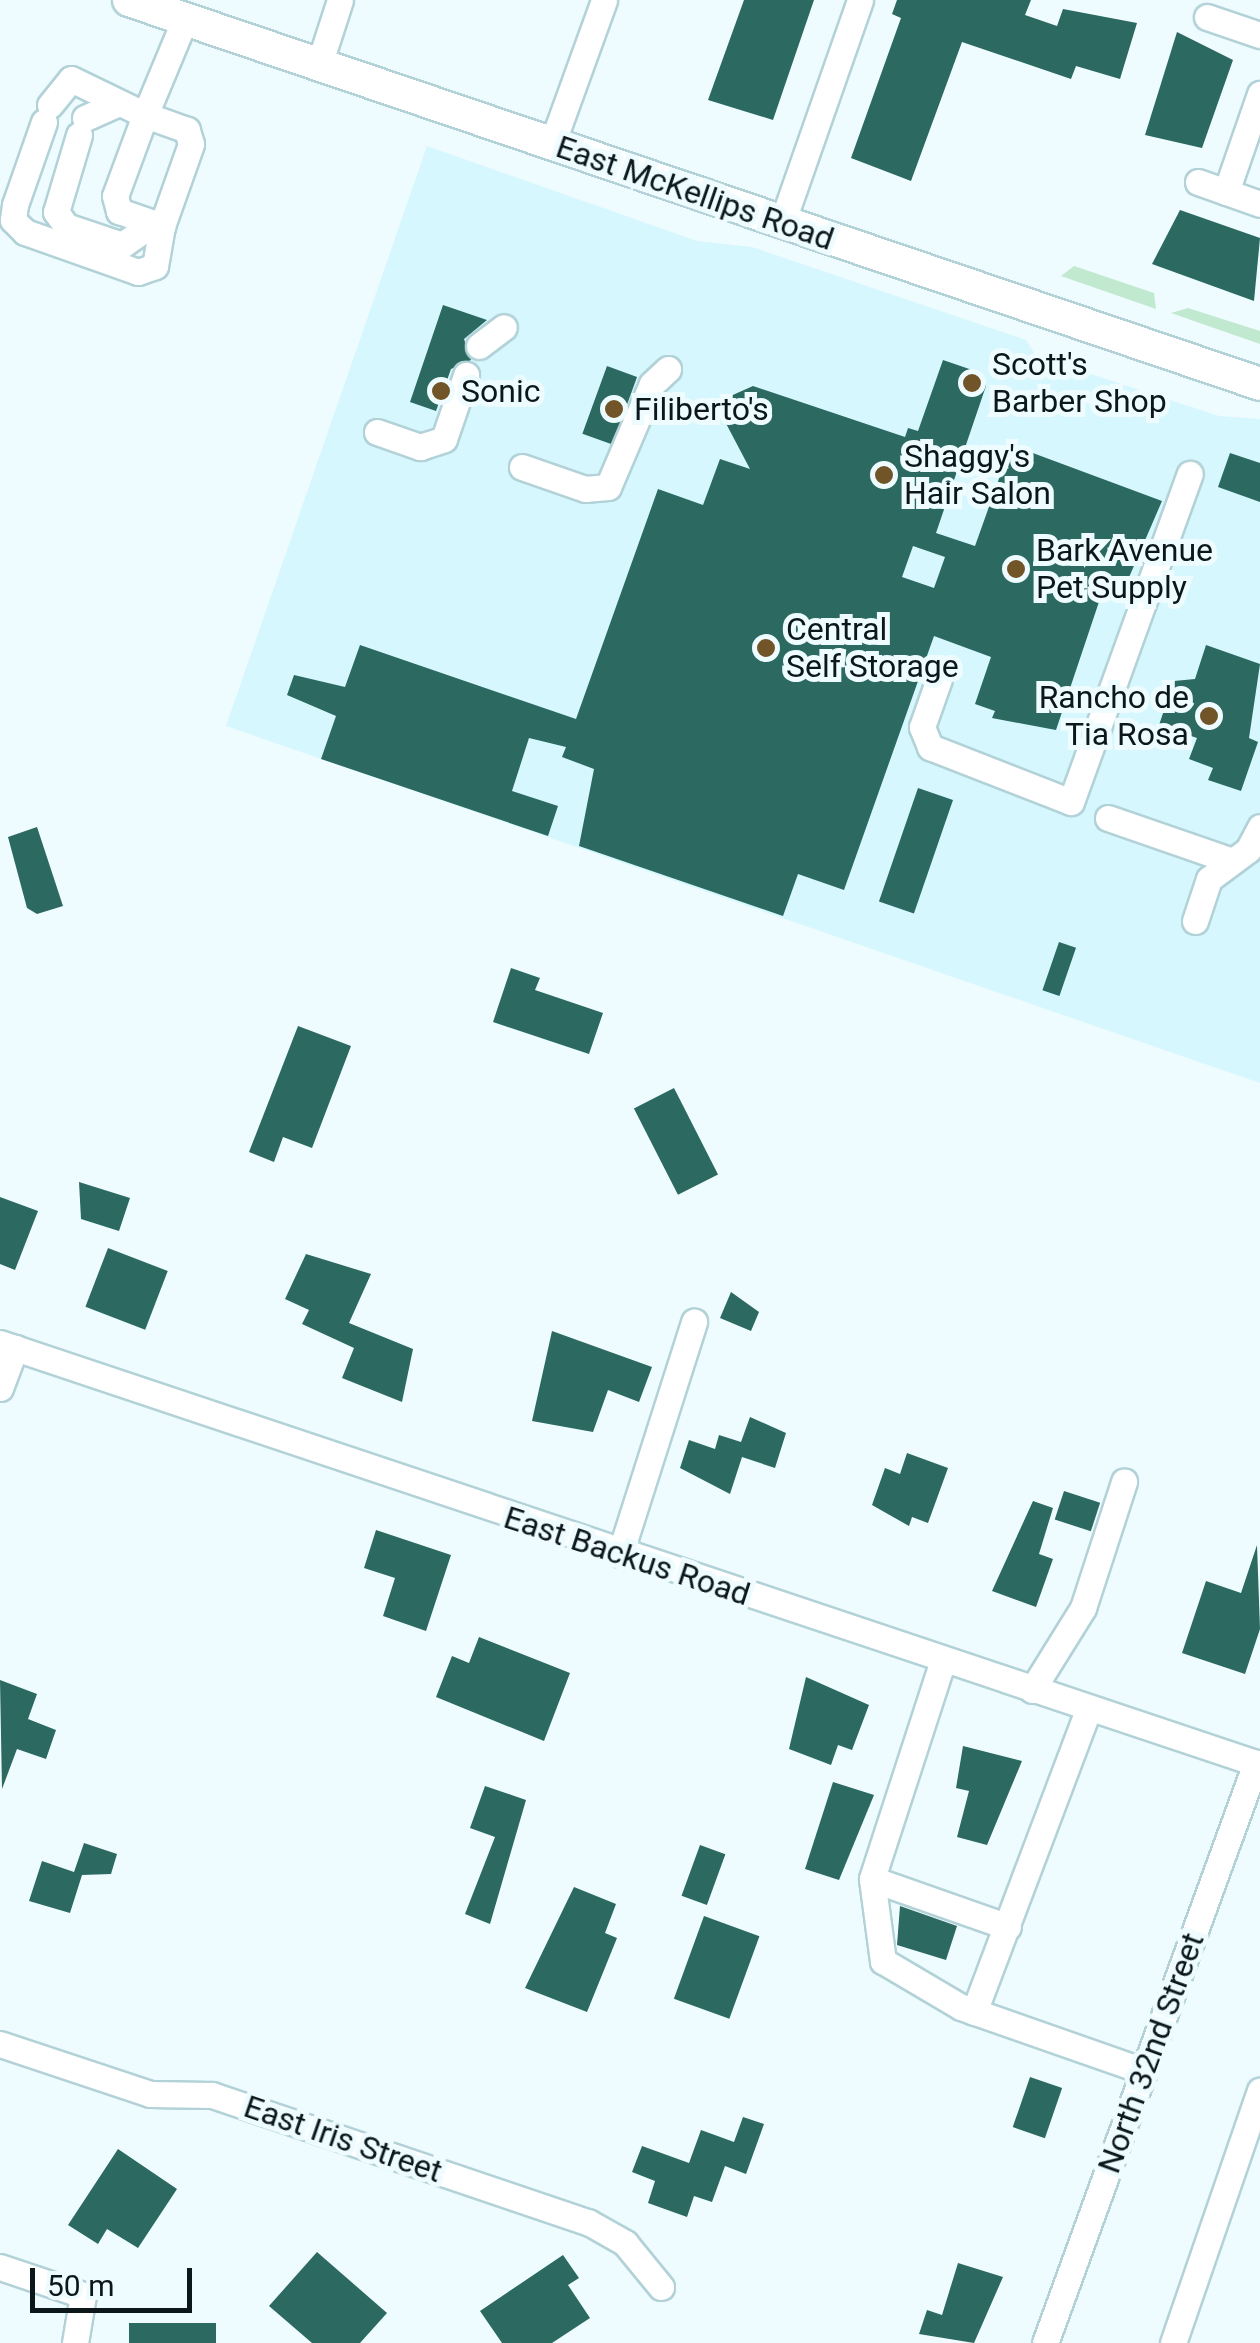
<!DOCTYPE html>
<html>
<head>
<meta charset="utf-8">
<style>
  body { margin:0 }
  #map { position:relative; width:1260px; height:2343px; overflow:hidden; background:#effcff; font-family:Roboto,sans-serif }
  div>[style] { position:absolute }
  .built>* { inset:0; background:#d5f7fd }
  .green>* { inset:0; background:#c0e9cf }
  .building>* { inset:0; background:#2b6961; transform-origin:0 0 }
  .roads { filter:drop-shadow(2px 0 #b2d2d8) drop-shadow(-2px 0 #b2d2d8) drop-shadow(0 2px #b2d2d8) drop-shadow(0 -2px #b2d2d8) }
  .minor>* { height:25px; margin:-12.5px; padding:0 12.5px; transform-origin:12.5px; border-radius:12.5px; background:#fff }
  .major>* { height:32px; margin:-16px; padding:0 16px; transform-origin:16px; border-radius:16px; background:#fff }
  .dots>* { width:28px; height:28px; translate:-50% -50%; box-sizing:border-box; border:5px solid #effcff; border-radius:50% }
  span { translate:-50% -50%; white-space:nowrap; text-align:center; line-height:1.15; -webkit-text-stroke:10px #effcff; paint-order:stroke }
  .street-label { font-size:32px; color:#0b171a }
  .poi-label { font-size:32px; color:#0b171a }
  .left { translate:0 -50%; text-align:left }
  .right { translate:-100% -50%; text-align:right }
  .scale { position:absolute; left:30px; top:2268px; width:162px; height:45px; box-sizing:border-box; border:5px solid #0b171a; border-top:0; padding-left:12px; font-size:30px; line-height:35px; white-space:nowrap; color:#0b171a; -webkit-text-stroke:8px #effcff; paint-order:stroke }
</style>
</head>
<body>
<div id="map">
  <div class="built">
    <i style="clip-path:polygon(427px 146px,697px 241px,752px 247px,1026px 340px,1036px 356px,1219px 416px,1260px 419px,1260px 1083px,226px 726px)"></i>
  </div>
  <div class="green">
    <i style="clip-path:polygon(1074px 266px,1154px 293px,1156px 309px,1061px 276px)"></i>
    <i style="clip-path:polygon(1188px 308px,1260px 331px,1260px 344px,1171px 313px)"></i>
  </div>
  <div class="building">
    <i style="clip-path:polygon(744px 0,814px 0,773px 120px,708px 100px)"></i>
    <i style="clip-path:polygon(897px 0,1031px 0,1025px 15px,1057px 26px,1063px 9px,1137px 23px,1120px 79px,1076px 66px,1071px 79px,962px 42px,911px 181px,851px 158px,901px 18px,892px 14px)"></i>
    <i style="clip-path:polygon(1177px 32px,1233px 60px,1202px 148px,1145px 135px)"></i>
    <i style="clip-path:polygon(1180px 210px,1260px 238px,1254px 301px,1152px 264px)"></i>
    <i style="clip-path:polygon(443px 305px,487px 320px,464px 339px,471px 360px,451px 369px,436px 411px,410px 402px)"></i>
    <i style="clip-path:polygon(evenodd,943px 360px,981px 373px,986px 386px,936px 533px,975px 546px,1011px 445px,1162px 501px,1127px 582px,1108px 575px,1056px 730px,992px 718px,995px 711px,975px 704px,991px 657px,934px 636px,844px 890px,798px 874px,783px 916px,579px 846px,594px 769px,562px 757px,566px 747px,529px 738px,512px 791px,558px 806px,548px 836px,321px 759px,336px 716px,287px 695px,294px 675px,345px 687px,360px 645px,576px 719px,658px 489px,703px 505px,720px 459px,750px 469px,721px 414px,726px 398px,753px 386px,905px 437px,908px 428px,918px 431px,943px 360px,913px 546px,945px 557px,934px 588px,902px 577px,913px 546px)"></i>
    <i style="left:607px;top:366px;width:32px;height:72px;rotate:20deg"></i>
    <i style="clip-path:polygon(1230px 453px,1260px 463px,1260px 502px,1218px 487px)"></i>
    <i style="clip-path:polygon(1206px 645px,1260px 664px,1249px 738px,1258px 742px,1241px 791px,1208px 780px,1213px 768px,1189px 759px,1197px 738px,1159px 725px,1174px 681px,1195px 679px)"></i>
    <i style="left:918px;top:788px;width:37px;height:120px;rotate:19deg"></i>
    <i style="clip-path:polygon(37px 827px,63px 906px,37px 914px,27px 908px,8px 837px)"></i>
    <i style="left:1059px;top:942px;width:18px;height:51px;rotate:19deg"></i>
    <i style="clip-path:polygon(511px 968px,540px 978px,535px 990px,603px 1013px,589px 1054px,493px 1022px)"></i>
    <i style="clip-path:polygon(298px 1026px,351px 1046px,312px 1148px,283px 1137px,274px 1162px,249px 1152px)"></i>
    <i style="left:674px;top:1088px;width:97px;height:45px;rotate:63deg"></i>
    <i style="clip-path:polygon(79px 1182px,130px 1198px,119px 1231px,81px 1219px)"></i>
    <i style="clip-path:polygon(0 1197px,38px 1211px,15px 1270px,0 1264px)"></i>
    <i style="left:108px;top:1248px;width:64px;height:63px;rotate:21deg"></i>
    <i style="clip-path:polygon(306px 1254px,371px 1274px,349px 1323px,413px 1349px,402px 1402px,342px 1378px,354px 1348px,302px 1324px,309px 1310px,285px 1299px)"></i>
    <i style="clip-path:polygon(731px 1292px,759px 1312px,751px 1331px,720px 1318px)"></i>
    <i style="clip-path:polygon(552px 1331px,652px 1367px,639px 1402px,608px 1390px,593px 1432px,532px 1421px)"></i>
    <i style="clip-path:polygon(750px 1417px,786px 1433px,775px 1468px,742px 1457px,730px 1494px,680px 1468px,689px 1440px,715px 1449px,719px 1435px,741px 1442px)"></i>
    <i style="clip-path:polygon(907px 1453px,948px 1468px,928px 1523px,912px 1517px,909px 1526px,872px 1505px,885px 1468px,900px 1474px)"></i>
    <i style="left:1064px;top:1491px;width:38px;height:30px;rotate:18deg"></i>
    <i style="clip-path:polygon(1033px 1501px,1053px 1508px,1039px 1554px,1053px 1559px,1036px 1607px,992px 1591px)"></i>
    <i style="clip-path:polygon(376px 1530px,451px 1555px,426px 1631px,383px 1616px,395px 1578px,364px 1568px)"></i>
    <i style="clip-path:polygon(1257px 1545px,1260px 1629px,1245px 1674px,1182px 1653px,1206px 1581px,1241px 1593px)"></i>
    <i style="clip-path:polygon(479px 1637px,570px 1673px,544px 1741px,436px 1697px,452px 1656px,469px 1663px)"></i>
    <i style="clip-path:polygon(806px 1677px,869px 1705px,852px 1750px,838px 1745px,831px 1765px,789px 1749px)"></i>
    <i style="clip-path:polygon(0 1680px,37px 1694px,28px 1719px,56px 1730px,46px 1759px,17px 1749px,2px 1789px)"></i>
    <i style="clip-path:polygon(963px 1746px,1022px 1761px,987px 1845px,957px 1837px,969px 1791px,956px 1788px)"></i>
    <i style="clip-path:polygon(833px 1782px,874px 1795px,839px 1880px,805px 1869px)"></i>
    <i style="clip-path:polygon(485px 1786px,526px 1800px,490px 1924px,465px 1914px,495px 1837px,470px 1828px)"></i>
    <i style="clip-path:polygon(84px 1843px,117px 1854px,111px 1874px,82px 1875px,70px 1913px,29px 1901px,42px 1861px,74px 1872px)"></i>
    <i style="left:700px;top:1845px;width:27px;height:54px;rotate:20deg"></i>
    <i style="clip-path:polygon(574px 1887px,616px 1904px,605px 1933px,617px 1938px,587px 2012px,525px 1988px)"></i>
    <i style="clip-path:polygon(900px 1906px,957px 1926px,946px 1960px,897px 1945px)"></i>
    <i style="left:704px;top:1916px;width:59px;height:88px;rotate:20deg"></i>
    <i style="left:1030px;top:2077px;width:34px;height:53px;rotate:19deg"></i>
    <i style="clip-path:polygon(743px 2117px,764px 2124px,746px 2174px,725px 2166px,712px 2202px,694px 2196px,687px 2217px,648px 2203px,655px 2181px,632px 2172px,642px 2146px,689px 2163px,701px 2130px,734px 2142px)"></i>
    <i style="clip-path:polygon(118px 2149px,177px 2189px,138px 2248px,107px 2229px,98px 2244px,68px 2225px)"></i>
    <i style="clip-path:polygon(317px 2252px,387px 2313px,360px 2343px,312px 2343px,269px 2306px)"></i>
    <i style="clip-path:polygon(563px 2255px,579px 2278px,568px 2285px,590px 2318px,552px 2343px,502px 2343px,480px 2311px)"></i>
    <i style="clip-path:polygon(958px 2263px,1003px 2277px,974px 2343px,919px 2334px,927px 2310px,942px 2315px)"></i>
    <i style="left:129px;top:2323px;width:87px;height:20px"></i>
  </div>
  <div class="roads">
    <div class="minor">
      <i style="left:1207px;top:17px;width:56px;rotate:18.8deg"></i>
      <i style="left:319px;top:65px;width:68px;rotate:-72.1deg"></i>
      <i style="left:50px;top:105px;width:33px;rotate:-51deg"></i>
      <i style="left:71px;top:79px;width:82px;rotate:25.9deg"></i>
      <i style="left:145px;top:115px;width:86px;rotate:110.3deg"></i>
      <i style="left:115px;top:196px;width:16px;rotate:75deg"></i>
      <i style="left:119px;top:211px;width:46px;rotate:19.2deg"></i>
      <i style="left:162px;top:226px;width:87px;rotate:-70.5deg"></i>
      <i style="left:191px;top:144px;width:15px;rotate:-106deg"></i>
      <i style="left:187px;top:130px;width:45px;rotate:-160.3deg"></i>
      <i style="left:145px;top:115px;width:104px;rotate:-67.4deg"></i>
      <i style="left:85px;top:118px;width:32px;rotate:-24deg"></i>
      <i style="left:44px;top:122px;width:88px;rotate:109.3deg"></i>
      <i style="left:15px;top:205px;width:15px;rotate:98deg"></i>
      <i style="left:13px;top:220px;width:17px;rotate:45deg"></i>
      <i style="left:25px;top:232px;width:120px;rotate:19.5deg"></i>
      <i style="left:138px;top:272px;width:18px;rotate:-19deg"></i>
      <i style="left:155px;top:266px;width:41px;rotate:-80.1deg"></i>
      <i style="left:79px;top:135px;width:80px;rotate:106.6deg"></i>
      <i style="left:56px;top:212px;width:17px;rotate:54deg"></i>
      <i style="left:66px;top:226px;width:59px;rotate:18.7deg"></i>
      <i style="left:122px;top:245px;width:38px;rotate:-35deg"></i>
      <i style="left:552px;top:144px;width:153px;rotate:-70.1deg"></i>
      <i style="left:1198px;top:182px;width:66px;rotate:19.5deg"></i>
      <i style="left:1226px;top:192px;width:104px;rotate:-70.9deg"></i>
      <i style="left:782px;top:223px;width:236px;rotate:-70.7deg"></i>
      <i style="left:479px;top:346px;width:31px;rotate:-37deg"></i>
      <i style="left:377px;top:432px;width:46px;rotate:19.2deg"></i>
      <i style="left:420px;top:447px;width:25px;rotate:-18deg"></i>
      <i style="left:444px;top:439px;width:68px;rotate:-71deg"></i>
      <i style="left:522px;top:467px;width:67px;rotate:19.2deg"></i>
      <i style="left:585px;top:489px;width:23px;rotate:-5deg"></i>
      <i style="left:608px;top:487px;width:112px;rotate:-66.9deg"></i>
      <i style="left:652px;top:384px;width:22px;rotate:-43deg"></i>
      <i style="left:939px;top:679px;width:51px;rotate:109.5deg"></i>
      <i style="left:922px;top:727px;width:22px;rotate:68deg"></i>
      <i style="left:930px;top:747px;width:151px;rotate:21.3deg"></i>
      <i style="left:1071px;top:802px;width:349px;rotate:-70.1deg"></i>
      <i style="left:1108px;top:818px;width:128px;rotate:19.1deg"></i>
      <i style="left:1195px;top:921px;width:44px;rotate:-71.6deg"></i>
      <i style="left:1209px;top:879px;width:49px;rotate:-36.6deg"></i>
      <i style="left:1248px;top:850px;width:26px;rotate:-62deg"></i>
      <i style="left:0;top:1343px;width:1324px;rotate:18.49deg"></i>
      <i style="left:1256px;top:1763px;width:617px;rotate:109.99deg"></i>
      <i style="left:0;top:1388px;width:43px;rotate:-69.4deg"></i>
      <i style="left:620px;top:1554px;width:244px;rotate:-72.3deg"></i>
      <i style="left:943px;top:1660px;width:230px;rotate:108deg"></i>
      <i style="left:872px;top:1879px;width:83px;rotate:82.4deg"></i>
      <i style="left:883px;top:1961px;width:91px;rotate:30.5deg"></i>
      <i style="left:961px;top:2007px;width:194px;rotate:19.3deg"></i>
      <i style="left:1032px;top:1690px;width:97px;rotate:-58.1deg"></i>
      <i style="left:1083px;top:1608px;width:133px;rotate:-72deg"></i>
      <i style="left:872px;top:1879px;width:144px;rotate:19.4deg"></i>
      <i style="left:974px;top:2012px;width:325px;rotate:-69.3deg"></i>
      <i style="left:0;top:2044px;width:158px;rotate:18.4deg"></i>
      <i style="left:150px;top:2094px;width:62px;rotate:0.9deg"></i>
      <i style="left:212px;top:2095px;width:397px;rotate:18.7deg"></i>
      <i style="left:588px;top:2222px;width:43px;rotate:29.6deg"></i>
      <i style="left:625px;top:2243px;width:57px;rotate:50.7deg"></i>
      <i style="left:0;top:2267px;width:88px;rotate:18.6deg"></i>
      <i style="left:83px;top:2295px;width:49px;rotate:99.5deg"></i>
      <i style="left:1173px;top:2343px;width:267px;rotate:-71deg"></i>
    </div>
    <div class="major">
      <i style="left:129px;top:0;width:1194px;rotate:18.75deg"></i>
    </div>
  </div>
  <div class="dots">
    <i style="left:972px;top:383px;background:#715528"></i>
    <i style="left:441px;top:391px;background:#715528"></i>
    <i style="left:614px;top:409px;background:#715528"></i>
    <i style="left:884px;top:475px;background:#715528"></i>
    <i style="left:1016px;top:569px;background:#715528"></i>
    <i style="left:766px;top:648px;background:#715528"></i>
    <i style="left:1209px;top:716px;background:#715528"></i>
  </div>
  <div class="street-label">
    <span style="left:695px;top:193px;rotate:19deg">East McKellips Road</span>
    <span style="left:627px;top:1556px;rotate:18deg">East Backus Road</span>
    <span style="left:1151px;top:2053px;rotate:-70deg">North 32nd Street</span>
    <span style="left:343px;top:2139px;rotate:19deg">East Iris Street</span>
  </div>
  <div class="poi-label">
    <span class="left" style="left:992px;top:383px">Scott's<br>Barber Shop</span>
    <span class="left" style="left:461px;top:391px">Sonic</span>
    <span class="left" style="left:634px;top:409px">Filiberto's</span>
    <span class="left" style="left:904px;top:475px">Shaggy's<br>Hair Salon</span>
    <span class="left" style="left:1036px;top:569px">Bark Avenue<br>Pet Supply</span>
    <span class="left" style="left:786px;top:648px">Central<br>Self Storage</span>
    <span class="right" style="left:1189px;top:716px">Rancho de<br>Tia Rosa</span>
  </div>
  <div class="scale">50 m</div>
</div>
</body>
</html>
